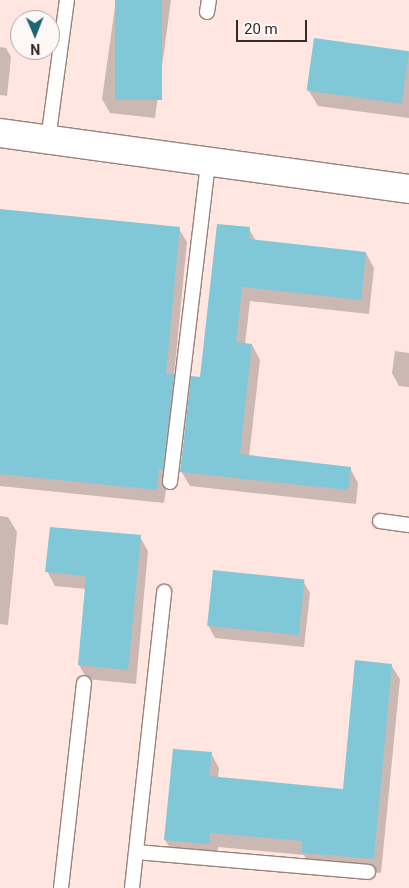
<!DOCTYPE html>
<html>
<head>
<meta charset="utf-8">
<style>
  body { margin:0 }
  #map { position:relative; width:409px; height:888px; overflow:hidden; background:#ffe6e0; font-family:Roboto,sans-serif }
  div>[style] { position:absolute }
  .shadow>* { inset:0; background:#0003 }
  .building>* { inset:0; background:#80c7d7; transform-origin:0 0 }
  .roads { filter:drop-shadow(1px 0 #98827c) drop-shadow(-1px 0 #98827c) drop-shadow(0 1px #98827c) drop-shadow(0 -1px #98827c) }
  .service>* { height:14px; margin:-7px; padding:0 7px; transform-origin:7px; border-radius:7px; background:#fff }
  .minor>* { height:28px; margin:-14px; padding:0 14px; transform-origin:14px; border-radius:14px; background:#fff }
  span { translate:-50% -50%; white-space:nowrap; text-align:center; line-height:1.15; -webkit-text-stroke:4.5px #fdf8f7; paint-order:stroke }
  .north { position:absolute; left:10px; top:10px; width:50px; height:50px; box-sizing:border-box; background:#fdf8f7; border:1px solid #ada6a4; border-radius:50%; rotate:179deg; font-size:14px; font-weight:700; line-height:20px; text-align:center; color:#342b28 }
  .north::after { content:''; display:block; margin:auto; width:18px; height:22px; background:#1e6574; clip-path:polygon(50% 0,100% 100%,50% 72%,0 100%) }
  .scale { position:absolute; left:236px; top:20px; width:71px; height:22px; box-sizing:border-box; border:2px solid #342b28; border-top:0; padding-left:6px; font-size:15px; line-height:18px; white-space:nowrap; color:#342b28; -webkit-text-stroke:4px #fdf8f7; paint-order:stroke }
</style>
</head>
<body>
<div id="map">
  <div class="shadow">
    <i style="clip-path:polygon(116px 0,171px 0,155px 118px,110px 113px,102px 99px)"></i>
    <i style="clip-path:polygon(0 47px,6px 48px,11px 57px,7px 96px,0 95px)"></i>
    <i style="clip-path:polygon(409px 53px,409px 118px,318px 106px,309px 91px)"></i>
    <i style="clip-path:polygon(0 211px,179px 229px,187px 242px,174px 376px,181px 389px,164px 503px,0 486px)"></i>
    <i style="clip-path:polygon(249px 229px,256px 241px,366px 253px,374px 268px,369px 314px,250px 301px,245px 344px,252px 345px,260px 360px,249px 457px,350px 468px,358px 483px,356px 504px,190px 486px,181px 471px,201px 379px)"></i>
    <i style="clip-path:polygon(395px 351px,409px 353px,409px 387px,399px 386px,392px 373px)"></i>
    <i style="clip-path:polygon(0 516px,8px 517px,17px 532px,8px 625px,0 624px)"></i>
    <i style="clip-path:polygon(140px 537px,148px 551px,136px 684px,87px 679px,79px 665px,86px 589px,55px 586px,47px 571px)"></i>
    <i style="clip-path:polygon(303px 581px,310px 593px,304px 647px,215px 638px,208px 625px)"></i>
    <i style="clip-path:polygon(391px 665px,400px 679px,381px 873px,311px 867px,304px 855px,218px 847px,217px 858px,174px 854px,165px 840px,211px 753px,219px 768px,218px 778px,344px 790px)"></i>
  </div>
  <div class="building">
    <i style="left:115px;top:0;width:47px;height:100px"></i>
    <i style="left:314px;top:38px;width:96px;height:53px;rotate:8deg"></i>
    <i style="clip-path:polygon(0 209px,180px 227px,166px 374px,174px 374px,163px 470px,159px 469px,157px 490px,0 474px)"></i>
    <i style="clip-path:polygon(217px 224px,250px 227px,249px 239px,366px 252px,361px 300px,242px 287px,236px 342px,252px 344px,240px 454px,351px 467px,348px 490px,180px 472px,191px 376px,200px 377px)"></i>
    <i style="clip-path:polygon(50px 527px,141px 535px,128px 670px,78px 665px,86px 576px,45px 572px)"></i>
    <i style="left:213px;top:570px;width:92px;height:56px;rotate:6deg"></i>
    <i style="clip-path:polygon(355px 660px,392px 664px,374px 859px,302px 853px,302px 841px,210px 833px,209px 844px,164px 840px,173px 749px,212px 752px,209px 776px,343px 789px)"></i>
  </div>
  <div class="roads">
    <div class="service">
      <i style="left:207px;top:12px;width:12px;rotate:-81deg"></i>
      <i style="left:48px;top:140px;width:141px;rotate:-82.3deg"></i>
      <i style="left:170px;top:482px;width:321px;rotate:-83.2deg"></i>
      <i style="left:380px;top:521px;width:29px;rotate:8deg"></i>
      <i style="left:137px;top:852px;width:232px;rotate:4.9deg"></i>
      <i style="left:61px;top:888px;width:206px;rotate:-83.6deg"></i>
      <i style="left:132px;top:888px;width:298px;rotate:-83.8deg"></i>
    </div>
    <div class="minor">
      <i style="left:0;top:133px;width:413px;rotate:7.8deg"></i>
    </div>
  </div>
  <div class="north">N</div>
  <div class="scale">20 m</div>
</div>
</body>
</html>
